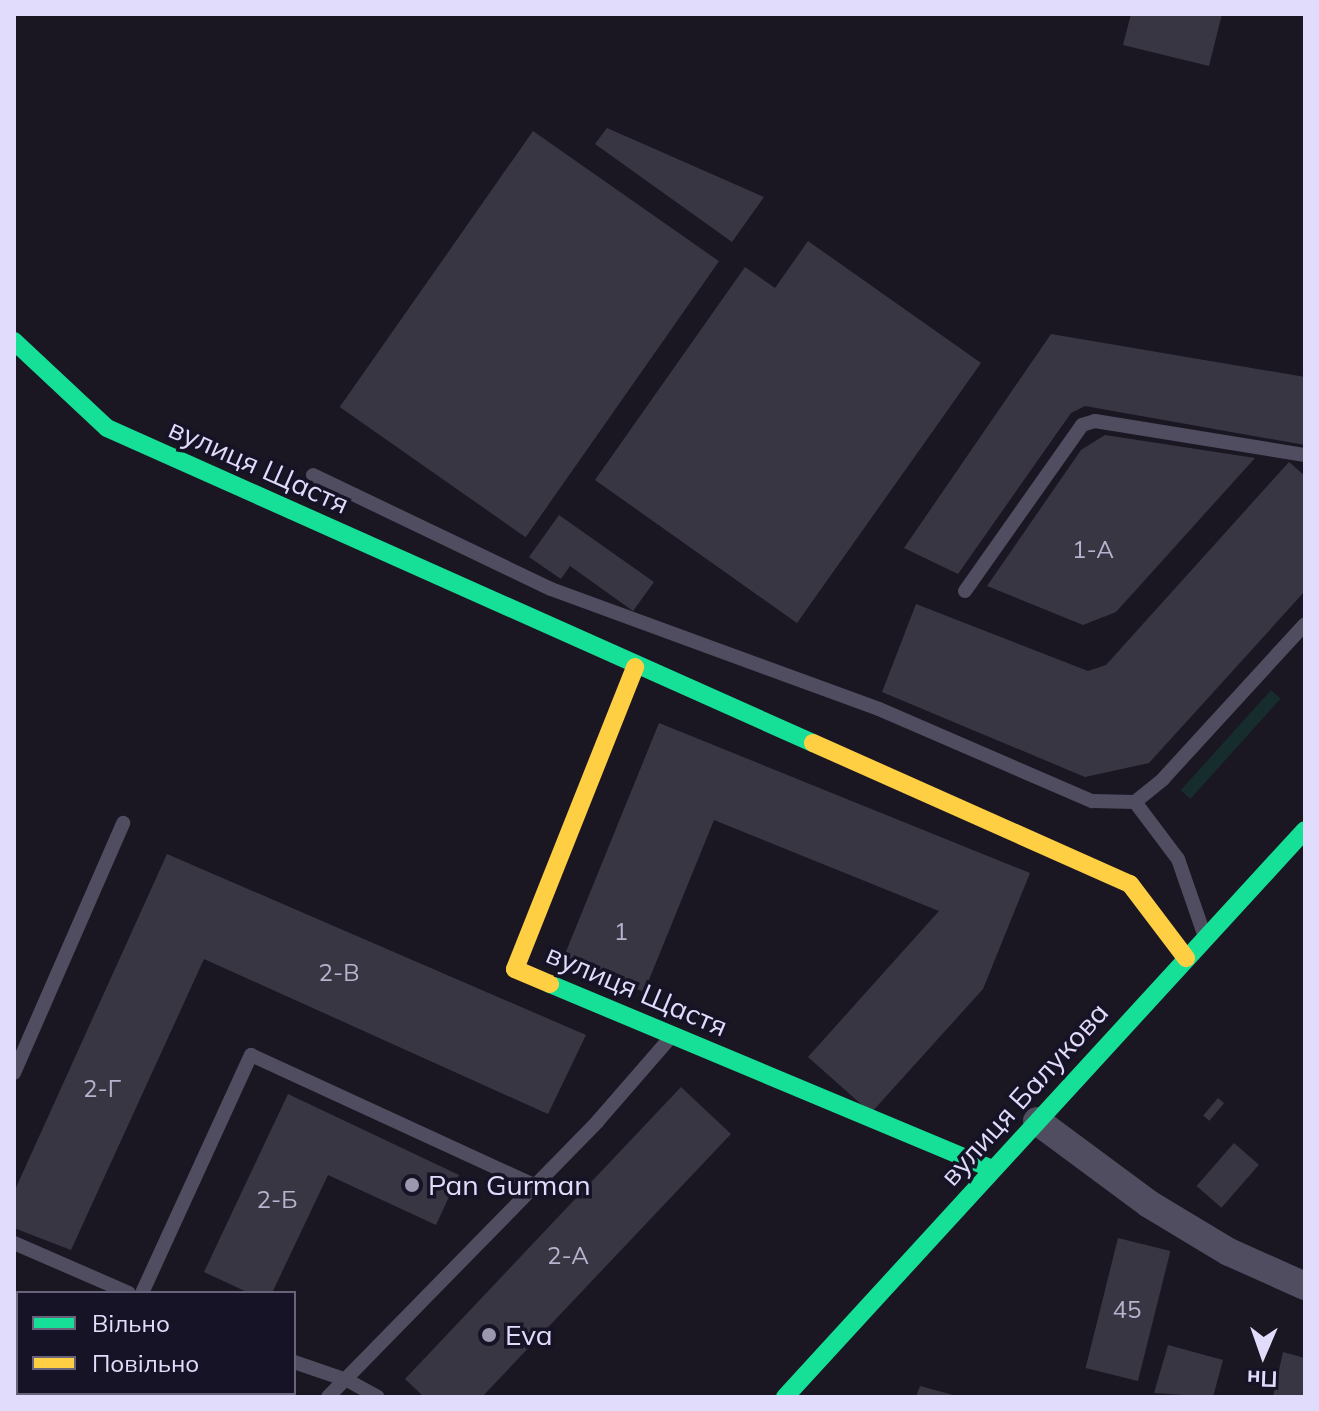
<!DOCTYPE html>
<html>
<head>
<meta charset="utf-8">
<style>
  body { margin:0 }
  #map { position:relative; width:1319px; height:1411px; overflow:hidden; background:#1a1722; font-family:Mulish,sans-serif }
  div>[style] { position:absolute }
  .green>* { inset:0; background:#172c2d; transform-origin:0 0 }
  .building>* { inset:0; background:#393643; transform-origin:0 0 }
  .lane>* { height:14px; margin:-7px; padding:0 7px; transform-origin:7px; border-radius:7px; background:#504d61 }
  .street>* { height:28px; margin:-14px; padding:0 14px; transform-origin:14px; border-radius:14px; background:#504d61 }
  .fast>* { height:18px; margin:-9px; padding:0 9px; transform-origin:9px; border-radius:9px; background:#16e098 }
  .slow>* { height:18px; margin:-9px; padding:0 9px; transform-origin:9px; border-radius:9px; background:#ffcf43 }
  .dots>* { width:22px; height:22px; translate:-50% -50%; box-sizing:border-box; border:4px solid #171326; border-radius:50% }
  span { translate:-50% -50%; white-space:nowrap; text-align:center; line-height:1.15; -webkit-text-stroke:7px #171326; paint-order:stroke }
  .number-label { font-size:24px; color:#b7b2cd }
  .number-label span { -webkit-text-stroke-width:0 }
  .street-label { font-size:28px; color:#e1dcfb }
  .poi-label { font-size:28px; color:#e1dcfb }
  .left { translate:0 -50%; text-align:left }
  .frame { position:absolute; inset:0; border:16px solid #e1dcfb; pointer-events:none }
  .legend { position:absolute; left:16px; top:1291px; width:280px; height:104px; box-sizing:border-box; background:#171326; border:2px solid #68637b; margin:0; padding:10px 14px; list-style:none; font-size:24px; color:#e1dcfb }
  .legend li { display:flex; align-items:center; gap:16px; height:40px }
  .legend b { width:40px; border:2px solid #68637b }
  .north { position:absolute; left:1223px; top:1315px; width:80px; height:80px; -webkit-text-stroke:6px #171326; paint-order:stroke; rotate:182deg; font-size:22px; font-weight:700; line-height:32px; text-align:center; color:#e1dcfb }
  .north::after { content:''; display:block; margin:auto; width:28px; height:36px; background:#e1dcfb; clip-path:polygon(50% 0,100% 100%,50% 72%,0 100%) }
</style>
</head>
<body>
<div id="map">
  <div class="green">
    <i style="left:1271px;top:690px;width:13px;height:135px;rotate:42deg"></i>
  </div>
  <div class="building">
    <i style="clip-path:polygon(1131px 14px,1222px 14px,1209px 66px,1123px 45px)"></i>
    <i style="clip-path:polygon(607px 128px,764px 197px,732px 242px,595px 144px)"></i>
    <i style="left:533px;top:131px;width:227px;height:337px;rotate:35deg"></i>
    <i style="clip-path:polygon(808px 241px,981px 363px,797px 623px,595px 480px,745px 267px,775px 288px)"></i>
    <i style="clip-path:polygon(1051px 334px,1305px 377px,1305px 445px,1085px 406px,1071px 413px,958px 574px,904px 548px)"></i>
    <i style="clip-path:polygon(1105px 435px,1255px 458px,1116px 612px,1083px 625px,987px 586px,1081px 450px)"></i>
    <i style="clip-path:polygon(1289px 462px,1305px 476px,1305px 591px,1149px 763px,1085px 777px,882px 692px,916px 604px,1088px 671px,1106px 665px)"></i>
    <i style="clip-path:polygon(559px 515px,654px 582px,633px 611px,570px 566px,561px 579px,529px 557px)"></i>
    <i style="clip-path:polygon(659px 723px,1030px 873px,983px 989px,871px 1113px,808px 1057px,939px 911px,714px 820px,644px 992px,563px 959px)"></i>
    <i style="clip-path:polygon(167px 854px,586px 1035px,548px 1114px,204px 959px,71px 1250px,14px 1228px,14px 1192px)"></i>
    <i style="clip-path:polygon(681px 1087px,731px 1134px,482px 1397px,424px 1397px,405px 1379px)"></i>
    <i style="clip-path:polygon(288px 1094px,459px 1175px,436px 1225px,328px 1175px,272px 1293px,249px 1293px,204px 1272px)"></i>
    <i style="left:1218px;top:1098px;width:8px;height:23px;rotate:40deg"></i>
    <i style="left:1234px;top:1143px;width:33px;height:57px;rotate:41deg"></i>
    <i style="left:1118px;top:1238px;width:54px;height:134px;rotate:14deg"></i>
    <i style="left:14px;top:1290px;width:4px;height:90px;rotate:27deg"></i>
    <i style="clip-path:polygon(1168px 1345px,1223px 1360px,1213px 1397px,1154px 1393px)"></i>
    <i style="clip-path:polygon(1283px 1352px,1305px 1358px,1305px 1397px,1273px 1397px)"></i>
    <i style="clip-path:polygon(920px 1386px,957px 1396px,957px 1397px,916px 1397px)"></i>
    <i style="clip-path:polygon(44px 1393px,230px 1393px,229px 1397px)"></i>
  </div>
  <div class="lane">
    <i style="left:313px;top:475px;width:264px;rotate:25.6deg"></i>
    <i style="left:551px;top:589px;width:349px;rotate:20.1deg"></i>
    <i style="left:879px;top:709px;width:232px;rotate:23.4deg"></i>
    <i style="left:1092px;top:801px;width:43px;rotate:1.3deg"></i>
    <i style="left:1135px;top:802px;width:36px;rotate:-39deg"></i>
    <i style="left:1163px;top:779px;width:210px;rotate:-47.5deg"></i>
    <i style="left:965px;top:591px;width:203px;rotate:-54.8deg"></i>
    <i style="left:1082px;top:425px;width:14px;rotate:-17deg"></i>
    <i style="left:1095px;top:421px;width:213px;rotate:9.2deg"></i>
    <i style="left:1135px;top:802px;width:71px;rotate:53deg"></i>
    <i style="left:1178px;top:859px;width:79px;rotate:70.9deg"></i>
    <i style="left:14px;top:1073px;width:273px;rotate:-66.4deg"></i>
    <i style="left:14px;top:1243px;width:125px;rotate:23.5deg"></i>
    <i style="left:142px;top:1293px;width:262px;rotate:-65.4deg"></i>
    <i style="left:251px;top:1055px;width:314px;rotate:24.7deg"></i>
    <i style="left:294px;top:1362px;width:56px;rotate:18.8deg"></i>
    <i style="left:347px;top:1380px;width:35px;rotate:29deg"></i>
    <i style="left:328px;top:1397px;width:385px;rotate:-45.6deg"></i>
    <i style="left:597px;top:1122px;width:111px;rotate:-49deg"></i>
  </div>
  <div class="street">
    <i style="left:1037px;top:1121px;width:139px;rotate:36.5deg"></i>
    <i style="left:1149px;top:1204px;width:93px;rotate:31deg"></i>
    <i style="left:1229px;top:1252px;width:83px;rotate:24.1deg"></i>
  </div>
  <div class="fast">
    <i style="left:14px;top:341px;width:127px;rotate:43.1deg"></i>
    <i style="left:107px;top:428px;width:773px;rotate:24.05deg"></i>
    <i style="left:550px;top:984px;width:480px;rotate:22.7deg"></i>
    <i style="left:785px;top:1397px;width:769px;rotate:-47.48deg"></i>
  </div>
  <div class="slow">
    <i style="left:813px;top:743px;width:347px;rotate:24deg"></i>
    <i style="left:1130px;top:884px;width:93px;rotate:52.9deg"></i>
    <i style="left:550px;top:984px;width:38px;rotate:-157deg"></i>
    <i style="left:515px;top:969px;width:325px;rotate:-68.3deg"></i>
  </div>
  <div class="dots">
    <i style="left:412px;top:1185px;background:#9b97af"></i>
    <i style="left:489px;top:1335px;background:#9b97af"></i>
  </div>
  <div class="number-label">
    <span style="left:1093px;top:550px">1-А</span>
    <span style="left:621px;top:932px">1</span>
    <span style="left:339px;top:973px">2-В</span>
    <span style="left:102px;top:1089px">2-Г</span>
    <span style="left:277px;top:1200px">2-Б</span>
    <span style="left:568px;top:1256px">2-А</span>
    <span style="left:1127px;top:1310px">45</span>
  </div>
  <div class="street-label">
    <span style="left:259px;top:466px;rotate:24deg">вулиця Щастя</span>
    <span style="left:637px;top:990px;rotate:23deg">вулиця Щастя</span>
    <span style="left:1024px;top:1094px;rotate:-48deg">вулиця Балукова</span>
  </div>
  <div class="poi-label">
    <span class="left" style="left:428px;top:1185px">Pan Gurman</span>
    <span class="left" style="left:505px;top:1335px">Eva</span>
  </div>
  <div class="frame"></div>
  <ul class="legend">
  <li><b style="height:10px;background:#16e098"></b>Вільно</li>
  <li><b style="height:10px;background:#ffcf43"></b>Повільно</li>
  </ul>
  <div class="north">Пн</div>
</div>
</body>
</html>
